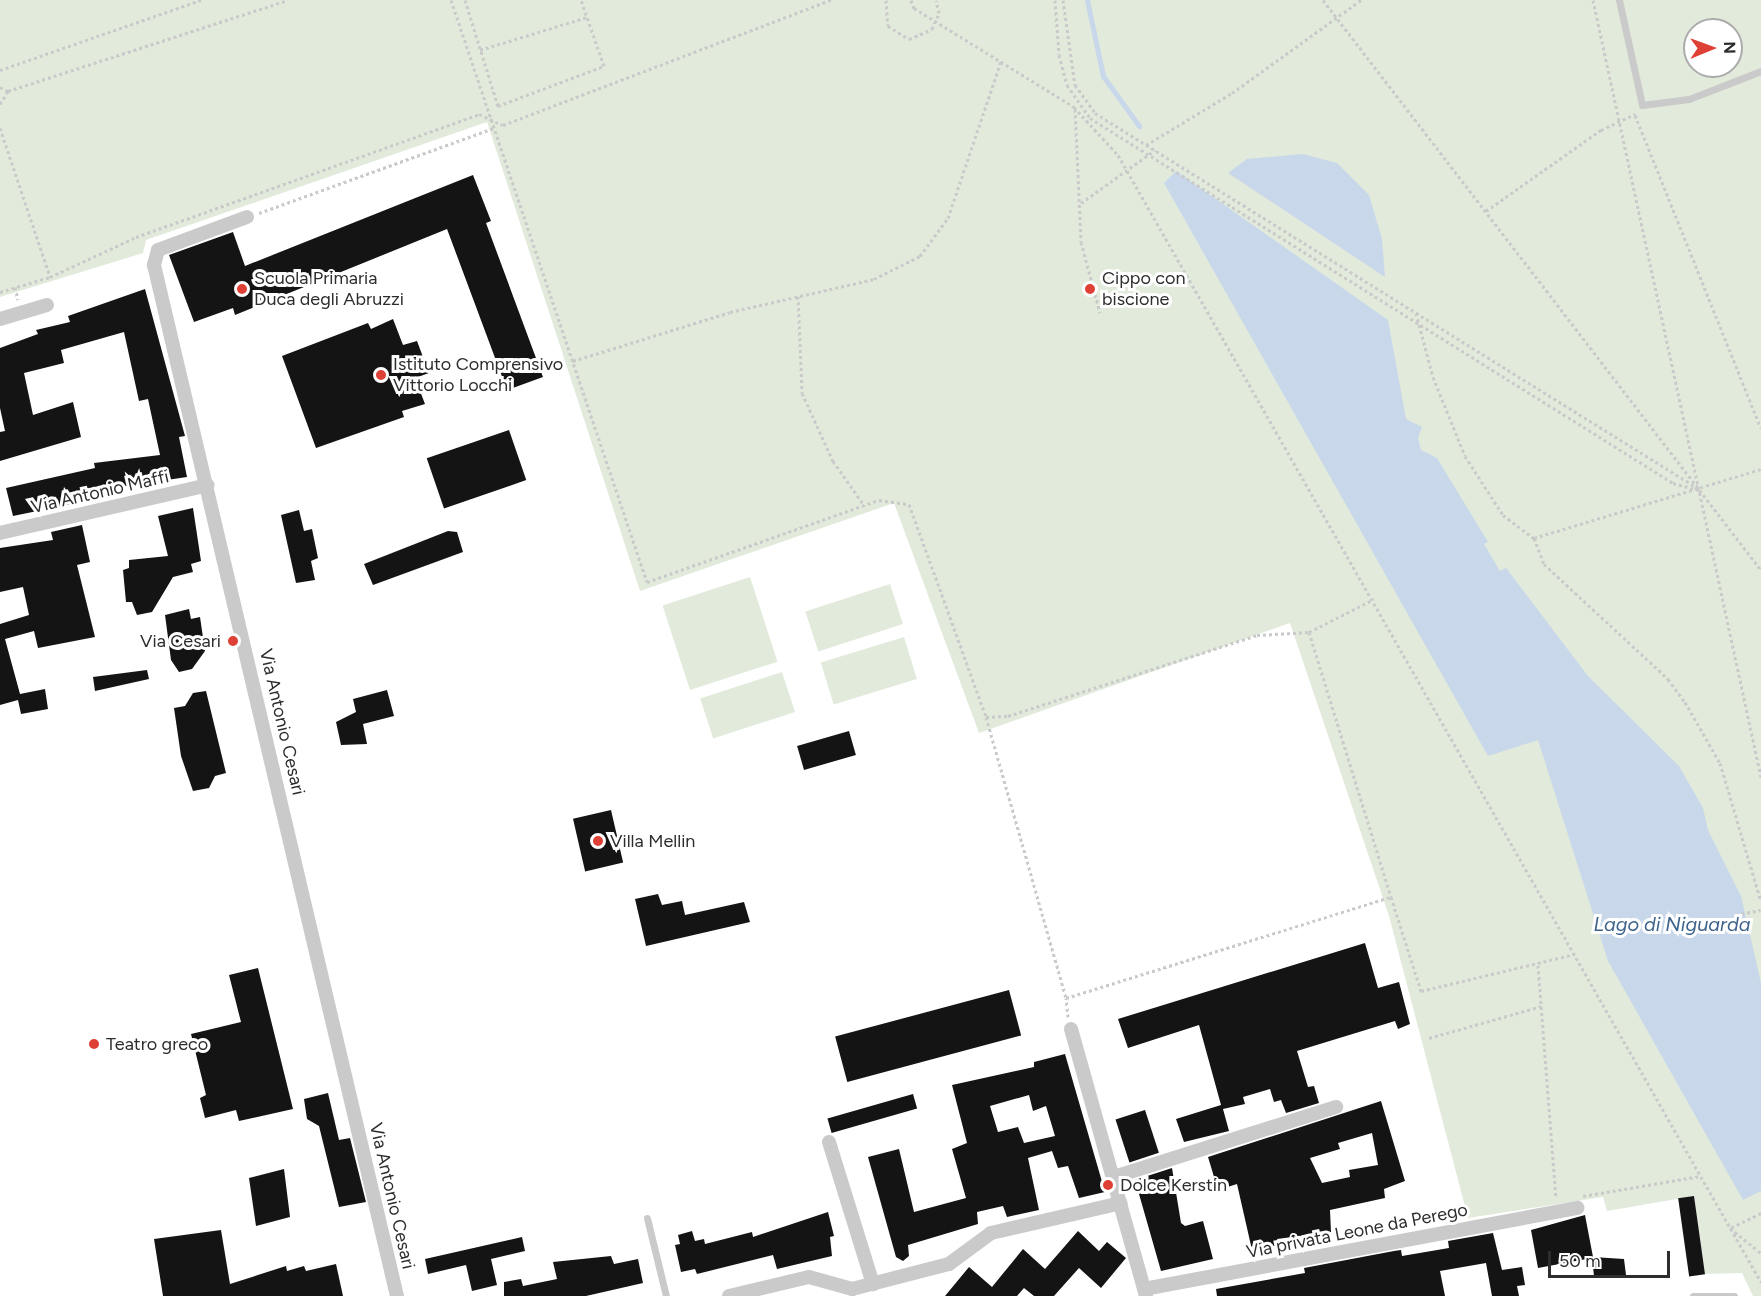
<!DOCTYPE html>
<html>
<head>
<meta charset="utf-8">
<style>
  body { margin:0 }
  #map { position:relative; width:1761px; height:1296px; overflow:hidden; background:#fff; font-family:Figtree,sans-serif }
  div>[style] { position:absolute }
  .green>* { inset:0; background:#e1eadb; transform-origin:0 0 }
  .water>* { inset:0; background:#c8d8ea }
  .stream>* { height:5px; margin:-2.5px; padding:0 2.5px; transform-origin:2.5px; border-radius:2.5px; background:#c8d8ea }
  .building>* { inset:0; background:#141414; transform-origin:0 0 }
  .path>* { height:3px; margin-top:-1.5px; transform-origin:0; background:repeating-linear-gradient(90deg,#cacaca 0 3px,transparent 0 6px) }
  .service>* { height:7px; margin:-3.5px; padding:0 3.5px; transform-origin:3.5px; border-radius:3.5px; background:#cacaca }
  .minor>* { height:14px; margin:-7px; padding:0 7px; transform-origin:7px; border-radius:7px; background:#cacaca }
  .dots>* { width:16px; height:16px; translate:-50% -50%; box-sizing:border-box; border:3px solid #fff; border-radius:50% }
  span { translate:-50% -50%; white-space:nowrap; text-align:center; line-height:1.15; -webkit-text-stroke:6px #fff; paint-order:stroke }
  .poi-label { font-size:18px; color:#2d2d2d }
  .left { translate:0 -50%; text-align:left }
  .right { translate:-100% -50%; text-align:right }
  .street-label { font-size:18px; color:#2d2d2d }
  .water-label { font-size:20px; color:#3e638c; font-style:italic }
  .north { position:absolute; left:1683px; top:18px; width:60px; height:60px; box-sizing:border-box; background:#fff; border:2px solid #ababab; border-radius:50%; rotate:89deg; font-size:16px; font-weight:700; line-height:24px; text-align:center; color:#2d2d2d }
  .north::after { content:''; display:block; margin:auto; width:21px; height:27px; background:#df4035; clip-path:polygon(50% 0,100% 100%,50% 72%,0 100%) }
  .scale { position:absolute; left:1548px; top:1251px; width:122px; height:27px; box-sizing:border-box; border:3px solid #2d2d2d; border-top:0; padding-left:8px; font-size:18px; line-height:21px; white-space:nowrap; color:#2d2d2d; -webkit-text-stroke:4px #fff; paint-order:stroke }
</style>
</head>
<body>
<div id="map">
  <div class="green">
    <i style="clip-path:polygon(evenodd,0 0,1761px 0,1761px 1296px,1753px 1296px,1742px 1273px,1705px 1274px,1694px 1196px,1607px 1211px,1603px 1197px,1468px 1218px,1389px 916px,1290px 623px,979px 733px,894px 503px,640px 591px,487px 122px,146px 240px,143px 253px,0 297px,0 0,1695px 30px,1731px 30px,1731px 66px,1695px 66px,1695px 30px)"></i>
    <i style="left:750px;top:577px;width:89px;height:92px;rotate:72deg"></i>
    <i style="left:890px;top:584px;width:42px;height:89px;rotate:72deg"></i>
    <i style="left:904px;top:637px;width:44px;height:87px;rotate:73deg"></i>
    <i style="left:782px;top:672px;width:42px;height:86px;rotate:72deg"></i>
  </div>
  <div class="water">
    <i style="clip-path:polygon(1303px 154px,1337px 163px,1369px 195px,1382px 239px,1385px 277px,1228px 173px,1247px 159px)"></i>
    <i style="clip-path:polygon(1176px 171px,1388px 320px,1406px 419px,1422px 427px,1418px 438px,1421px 450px,1437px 458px,1488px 542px,1484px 544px,1500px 571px,1506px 568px,1588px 676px,1679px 766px,1703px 808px,1708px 830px,1741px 896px,1761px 983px,1761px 1191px,1743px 1200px,1608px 961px,1538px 740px,1488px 756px,1164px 183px)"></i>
  </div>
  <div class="stream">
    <i style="left:1087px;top:0;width:78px;rotate:78.1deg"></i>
    <i style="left:1103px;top:76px;width:62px;rotate:54.2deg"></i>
  </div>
  <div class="building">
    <i style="clip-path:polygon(473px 175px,491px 221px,486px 223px,543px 377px,507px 390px,447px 229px,235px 315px,233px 308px,194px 322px,169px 255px,233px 232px,245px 266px)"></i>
    <i style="clip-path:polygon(145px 289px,185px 436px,179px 437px,187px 477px,119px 487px,120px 494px,13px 516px,6px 488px,95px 468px,94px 463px,160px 455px,148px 399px,139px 401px,124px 332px,61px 350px,64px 363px,24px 373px,33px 415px,73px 402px,81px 437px,0 461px,0 432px,5px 431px,0 408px,0 348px,38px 334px,36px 330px,70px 322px,68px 316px)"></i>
    <i style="clip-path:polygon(393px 319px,403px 345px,417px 341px,429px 373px,415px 378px,425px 404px,402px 411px,404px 417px,316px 448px,282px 356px,368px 323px,371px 329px)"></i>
    <i style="left:509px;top:430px;width:53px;height:87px;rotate:71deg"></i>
    <i style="clip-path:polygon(193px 508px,201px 561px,191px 564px,193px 572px,173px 577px,152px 612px,137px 615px,132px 602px,126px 602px,123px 570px,129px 568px,129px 560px,168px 556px,158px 516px)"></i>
    <i style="clip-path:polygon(299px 510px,304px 531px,312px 529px,318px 558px,311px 561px,315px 580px,296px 583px,281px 515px)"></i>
    <i style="clip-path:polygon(82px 525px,90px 562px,77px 565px,95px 637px,38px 648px,34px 631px,5px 639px,20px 694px,45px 689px,48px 709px,21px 714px,18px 700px,0 705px,0 624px,29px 615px,23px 587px,0 592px,0 548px,53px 540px,51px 532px)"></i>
    <i style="clip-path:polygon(448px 531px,457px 532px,463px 552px,373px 585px,364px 564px)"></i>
    <i style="clip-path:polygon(189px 609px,191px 619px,200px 617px,205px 651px,192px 669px,179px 672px,171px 660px,165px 615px)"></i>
    <i style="clip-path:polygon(147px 670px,149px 679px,95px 691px,93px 677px)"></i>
    <i style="clip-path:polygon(387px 690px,394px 716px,363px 724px,367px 744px,341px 745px,336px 722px,356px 712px,353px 699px)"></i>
    <i style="clip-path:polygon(206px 691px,226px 773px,215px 776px,209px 788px,193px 791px,181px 756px,174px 708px,185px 706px,193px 693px)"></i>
    <i style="left:849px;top:731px;width:25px;height:54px;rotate:74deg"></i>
    <i style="left:611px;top:810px;width:54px;height:39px;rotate:77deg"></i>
    <i style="clip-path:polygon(658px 894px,662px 905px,682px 901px,685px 915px,744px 902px,750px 922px,646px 946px,635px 899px)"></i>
    <i style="clip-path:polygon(1365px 943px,1378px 988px,1399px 982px,1410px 1024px,1398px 1029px,1395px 1021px,1297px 1051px,1308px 1087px,1314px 1086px,1319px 1103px,1286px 1113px,1281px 1100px,1274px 1102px,1270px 1089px,1243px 1097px,1245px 1104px,1223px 1109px,1229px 1131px,1184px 1142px,1176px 1119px,1221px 1105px,1199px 1025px,1128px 1048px,1118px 1019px)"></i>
    <i style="clip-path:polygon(258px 968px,293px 1109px,239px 1121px,236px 1110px,205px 1118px,200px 1098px,206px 1095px,191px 1034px,241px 1022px,229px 975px)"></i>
    <i style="left:1009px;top:990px;width:47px;height:180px;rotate:75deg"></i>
    <i style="clip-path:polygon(evenodd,1065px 1054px,1105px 1192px,1079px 1198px,1068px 1166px,1058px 1168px,1052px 1151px,1028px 1158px,1039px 1210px,1007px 1217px,1003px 1206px,977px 1212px,978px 1224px,908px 1245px,909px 1256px,903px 1261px,896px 1257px,868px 1157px,899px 1149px,914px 1212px,966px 1198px,952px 1149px,967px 1143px,952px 1085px,1034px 1067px,1034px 1062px,1065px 1054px,1029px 1095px,1033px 1111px,1046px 1106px,1055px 1136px,1024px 1143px,1018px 1127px,998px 1132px,990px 1106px,1029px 1095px)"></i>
    <i style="clip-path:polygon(328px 1093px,339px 1140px,350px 1138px,366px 1202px,339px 1207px,319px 1126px,307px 1119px,304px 1099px)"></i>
    <i style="left:913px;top:1094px;width:15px;height:89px;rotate:74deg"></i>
    <i style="clip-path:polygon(evenodd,1381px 1101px,1405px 1181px,1384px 1189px,1385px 1198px,1330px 1210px,1331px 1232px,1277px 1239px,1279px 1245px,1252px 1250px,1237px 1184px,1218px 1190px,1208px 1157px,1381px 1101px,1372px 1133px,1378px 1165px,1349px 1170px,1350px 1177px,1322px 1183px,1310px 1158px,1340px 1149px,1338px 1143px,1372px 1133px)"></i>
    <i style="left:1145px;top:1110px;width:45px;height:31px;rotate:72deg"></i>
    <i style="clip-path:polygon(1172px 1168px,1181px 1223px,1185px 1226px,1203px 1221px,1213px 1259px,1161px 1271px,1135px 1180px)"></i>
    <i style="clip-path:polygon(284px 1169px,290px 1217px,256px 1226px,249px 1178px)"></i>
    <i style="left:1694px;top:1196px;width:79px;height:16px;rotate:82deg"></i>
    <i style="clip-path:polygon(828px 1212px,834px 1236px,830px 1237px,832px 1256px,777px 1269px,773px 1255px,697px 1274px,695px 1269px,681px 1272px,675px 1245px,680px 1244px,678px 1235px,692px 1231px,695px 1241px,704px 1239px,705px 1244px,752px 1232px,753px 1237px)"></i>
    <i style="clip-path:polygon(1585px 1215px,1593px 1257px,1624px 1259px,1626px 1275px,1594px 1276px,1592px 1258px,1538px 1268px,1531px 1230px)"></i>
    <i style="clip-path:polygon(221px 1230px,230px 1284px,286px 1266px,287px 1271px,304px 1266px,306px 1271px,336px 1264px,343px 1296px,163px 1296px,154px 1239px)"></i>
    <i style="clip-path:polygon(1078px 1231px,1099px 1251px,1107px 1242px,1126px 1258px,1101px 1288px,1079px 1268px,1054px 1296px,1034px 1296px,1024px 1288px,1017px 1296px,945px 1296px,969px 1267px,992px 1287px,1023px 1249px,1045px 1269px)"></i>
    <i style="clip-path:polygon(1493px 1233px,1502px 1270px,1522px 1267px,1525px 1285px,1517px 1286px,1519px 1296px,1492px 1296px,1486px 1263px,1440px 1271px,1445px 1296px,1217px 1296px,1216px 1289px,1305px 1273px,1304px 1268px,1394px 1251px,1401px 1250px,1402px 1256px,1449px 1248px,1448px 1241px)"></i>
    <i style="clip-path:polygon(522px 1237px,525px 1251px,491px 1259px,497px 1285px,472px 1291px,466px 1265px,428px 1274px,425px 1259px)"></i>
    <i style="clip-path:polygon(611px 1256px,614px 1264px,638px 1259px,643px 1283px,586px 1296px,504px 1296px,504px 1282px,521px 1279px,523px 1286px,557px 1279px,553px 1262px)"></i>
  </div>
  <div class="path">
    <i style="left:451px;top:0;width:614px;rotate:71.39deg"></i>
    <i style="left:647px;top:582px;width:246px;rotate:-19.5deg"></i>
    <i style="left:879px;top:500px;width:30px;rotate:8deg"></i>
    <i style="left:909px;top:504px;width:226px;rotate:70.1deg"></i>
    <i style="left:986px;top:717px;width:292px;rotate:74.1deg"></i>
    <i style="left:465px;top:0;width:111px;rotate:72.7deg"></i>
    <i style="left:498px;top:106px;width:113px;rotate:-20.7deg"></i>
    <i style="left:604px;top:66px;width:70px;rotate:-109.2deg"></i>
    <i style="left:886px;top:0;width:26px;rotate:86deg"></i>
    <i style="left:888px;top:26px;width:25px;rotate:32deg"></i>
    <i style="left:909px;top:39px;width:25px;rotate:-23deg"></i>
    <i style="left:932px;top:29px;width:17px;rotate:-66deg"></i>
    <i style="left:939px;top:13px;width:13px;rotate:-103deg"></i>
    <i style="left:911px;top:0;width:9px;rotate:69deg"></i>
    <i style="left:914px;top:8px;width:188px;rotate:31.7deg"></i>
    <i style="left:1074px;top:107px;width:65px;rotate:47.5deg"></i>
    <i style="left:1118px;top:155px;width:1298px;rotate:60.29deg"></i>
    <i style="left:1055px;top:0;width:55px;rotate:85.8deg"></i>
    <i style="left:1059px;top:55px;width:31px;rotate:75deg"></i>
    <i style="left:1067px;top:85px;width:40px;rotate:55.1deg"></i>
    <i style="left:1090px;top:118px;width:688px;rotate:32.05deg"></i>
    <i style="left:1673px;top:483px;width:28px;rotate:15deg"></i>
    <i style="left:1063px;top:0;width:86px;rotate:82deg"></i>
    <i style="left:1075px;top:85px;width:34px;rotate:54deg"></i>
    <i style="left:1095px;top:113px;width:708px;rotate:31.89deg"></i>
    <i style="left:1323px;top:0;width:719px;rotate:52.46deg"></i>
    <i style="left:1593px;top:0;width:795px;rotate:77.8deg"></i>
    <i style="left:480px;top:50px;width:112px;rotate:-17.1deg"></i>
    <i style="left:0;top:70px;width:213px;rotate:-19.2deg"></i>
    <i style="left:0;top:87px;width:9px;rotate:27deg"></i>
    <i style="left:0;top:104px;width:15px;rotate:-58deg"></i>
    <i style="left:8px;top:91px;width:294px;rotate:-18deg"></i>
    <i style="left:1075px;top:109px;width:133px;rotate:87.4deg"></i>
    <i style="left:1081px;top:242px;width:73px;rotate:75deg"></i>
    <i style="left:1635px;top:115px;width:337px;rotate:68.1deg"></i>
    <i style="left:0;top:128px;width:157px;rotate:71.4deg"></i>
    <i style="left:1146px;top:145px;width:100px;rotate:-31.2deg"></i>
    <i style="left:1232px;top:93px;width:159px;rotate:-35.8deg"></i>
    <i style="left:1081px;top:203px;width:91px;rotate:-35.6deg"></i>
    <i style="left:1486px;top:211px;width:141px;rotate:-35.2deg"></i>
    <i style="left:1601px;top:130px;width:38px;rotate:-25deg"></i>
    <i style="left:259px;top:213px;width:252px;rotate:-19.9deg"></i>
    <i style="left:15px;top:287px;width:13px;rotate:77deg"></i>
    <i style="left:0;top:292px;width:52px;rotate:-16.7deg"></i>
    <i style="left:50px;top:277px;width:95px;rotate:-24.9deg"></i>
    <i style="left:136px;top:237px;width:364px;rotate:-19.7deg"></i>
    <i style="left:479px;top:114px;width:26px;rotate:25deg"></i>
    <i style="left:503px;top:125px;width:351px;rotate:-20.9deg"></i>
    <i style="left:798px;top:296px;width:97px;rotate:87.6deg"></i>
    <i style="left:802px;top:393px;width:75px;rotate:65.5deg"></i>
    <i style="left:833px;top:461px;width:54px;rotate:54.8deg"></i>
    <i style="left:1416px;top:313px;width:66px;rotate:75.1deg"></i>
    <i style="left:1433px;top:377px;width:85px;rotate:67.9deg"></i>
    <i style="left:1465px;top:456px;width:70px;rotate:57.2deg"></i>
    <i style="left:1503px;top:515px;width:39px;rotate:37deg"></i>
    <i style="left:1534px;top:538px;width:28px;rotate:69deg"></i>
    <i style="left:1544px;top:564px;width:169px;rotate:42.8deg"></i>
    <i style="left:1668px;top:679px;width:29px;rotate:54deg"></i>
    <i style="left:1685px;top:702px;width:70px;rotate:60.2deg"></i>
    <i style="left:1720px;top:763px;width:144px;rotate:73.5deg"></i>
    <i style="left:573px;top:361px;width:164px;rotate:-17.3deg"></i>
    <i style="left:730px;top:312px;width:148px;rotate:-12.9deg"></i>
    <i style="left:874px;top:279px;width:51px;rotate:-26.6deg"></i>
    <i style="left:920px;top:256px;width:47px;rotate:-53.6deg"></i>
    <i style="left:948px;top:218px;width:166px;rotate:-71.3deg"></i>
    <i style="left:1534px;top:538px;width:237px;rotate:-16.9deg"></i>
    <i style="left:1309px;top:632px;width:277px;rotate:72.8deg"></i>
    <i style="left:986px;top:717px;width:22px;rotate:-3deg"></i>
    <i style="left:1008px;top:716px;width:262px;rotate:-18deg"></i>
    <i style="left:1257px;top:635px;width:52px;rotate:-3.3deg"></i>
    <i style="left:1309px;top:632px;width:73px;rotate:-26.9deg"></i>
    <i style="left:1735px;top:915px;width:26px;rotate:-11deg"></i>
    <i style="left:1538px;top:965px;width:233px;rotate:85.6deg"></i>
    <i style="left:1068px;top:1017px;width:19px;rotate:-96deg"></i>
    <i style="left:1066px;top:998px;width:340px;rotate:-17.3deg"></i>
    <i style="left:1391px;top:897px;width:99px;rotate:72.3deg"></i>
    <i style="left:1421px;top:991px;width:158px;rotate:-13.5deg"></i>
    <i style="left:1429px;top:1038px;width:117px;rotate:-15.8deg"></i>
    <i style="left:1583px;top:1196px;width:119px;rotate:-9.7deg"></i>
    <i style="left:1761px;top:1213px;width:34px;rotate:154deg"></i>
    <i style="left:1730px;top:1228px;width:40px;rotate:39deg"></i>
  </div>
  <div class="service">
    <i style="left:1619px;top:0;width:107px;rotate:77.6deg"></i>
    <i style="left:1642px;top:105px;width:47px;rotate:-7.3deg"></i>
    <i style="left:1689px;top:99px;width:77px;rotate:-21.3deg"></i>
    <i style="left:647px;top:1218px;width:80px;rotate:76.3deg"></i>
    <i style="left:1693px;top:1296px;width:41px"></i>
  </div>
  <div class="minor">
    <i style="left:247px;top:217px;width:95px;rotate:159.7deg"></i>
    <i style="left:158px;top:250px;width:16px;rotate:105deg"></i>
    <i style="left:154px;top:265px;width:1059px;rotate:76.74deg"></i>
    <i style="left:0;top:319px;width:49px;rotate:-16.6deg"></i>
    <i style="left:0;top:533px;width:213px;rotate:-13deg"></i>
    <i style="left:1071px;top:1029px;width:277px;rotate:74.3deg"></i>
    <i style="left:829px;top:1142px;width:149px;rotate:72.8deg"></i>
    <i style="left:1114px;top:1177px;width:233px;rotate:-17.5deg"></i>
    <i style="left:1144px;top:1289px;width:441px;rotate:-10.6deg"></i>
    <i style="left:729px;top:1296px;width:82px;rotate:-13.4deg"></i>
    <i style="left:809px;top:1277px;width:45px;rotate:15.6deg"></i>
    <i style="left:852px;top:1289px;width:100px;rotate:-14.5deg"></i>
    <i style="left:949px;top:1264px;width:52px;rotate:-36.4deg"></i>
    <i style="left:991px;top:1233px;width:133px;rotate:-13deg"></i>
  </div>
  <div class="dots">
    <i style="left:242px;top:289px;background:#df4035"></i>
    <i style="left:1090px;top:289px;background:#df4035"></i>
    <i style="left:381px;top:375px;background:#df4035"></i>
    <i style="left:233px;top:641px;background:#df4035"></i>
    <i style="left:598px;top:841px;background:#df4035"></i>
    <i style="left:94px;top:1044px;background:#df4035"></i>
    <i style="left:1108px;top:1185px;background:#df4035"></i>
  </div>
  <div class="poi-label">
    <span class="left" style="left:254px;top:289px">Scuola Primaria<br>Duca degli Abruzzi</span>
    <span class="left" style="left:1102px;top:289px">Cippo con<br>biscione</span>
    <span class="left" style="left:393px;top:375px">Istituto Comprensivo<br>Vittorio Locchi</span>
    <span class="right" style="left:221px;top:641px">Via Cesari</span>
    <span class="left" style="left:610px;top:841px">Villa Mellin</span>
    <span class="left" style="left:106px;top:1044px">Teatro greco</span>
    <span class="left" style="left:1120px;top:1185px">Dolce Kerstin</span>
  </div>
  <div class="street-label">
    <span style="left:100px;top:492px;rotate:-13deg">Via Antonio Maffi</span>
    <span style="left:282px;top:722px;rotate:77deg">Via Antonio Cesari</span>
    <span style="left:392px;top:1196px;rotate:77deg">Via Antonio Cesari</span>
    <span style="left:1357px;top:1231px;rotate:-11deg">Via privata Leone da Perego</span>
  </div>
  <div class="water-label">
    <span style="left:1672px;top:924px">Lago di Niguarda</span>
  </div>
  <div class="north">N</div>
  <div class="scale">50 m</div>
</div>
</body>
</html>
